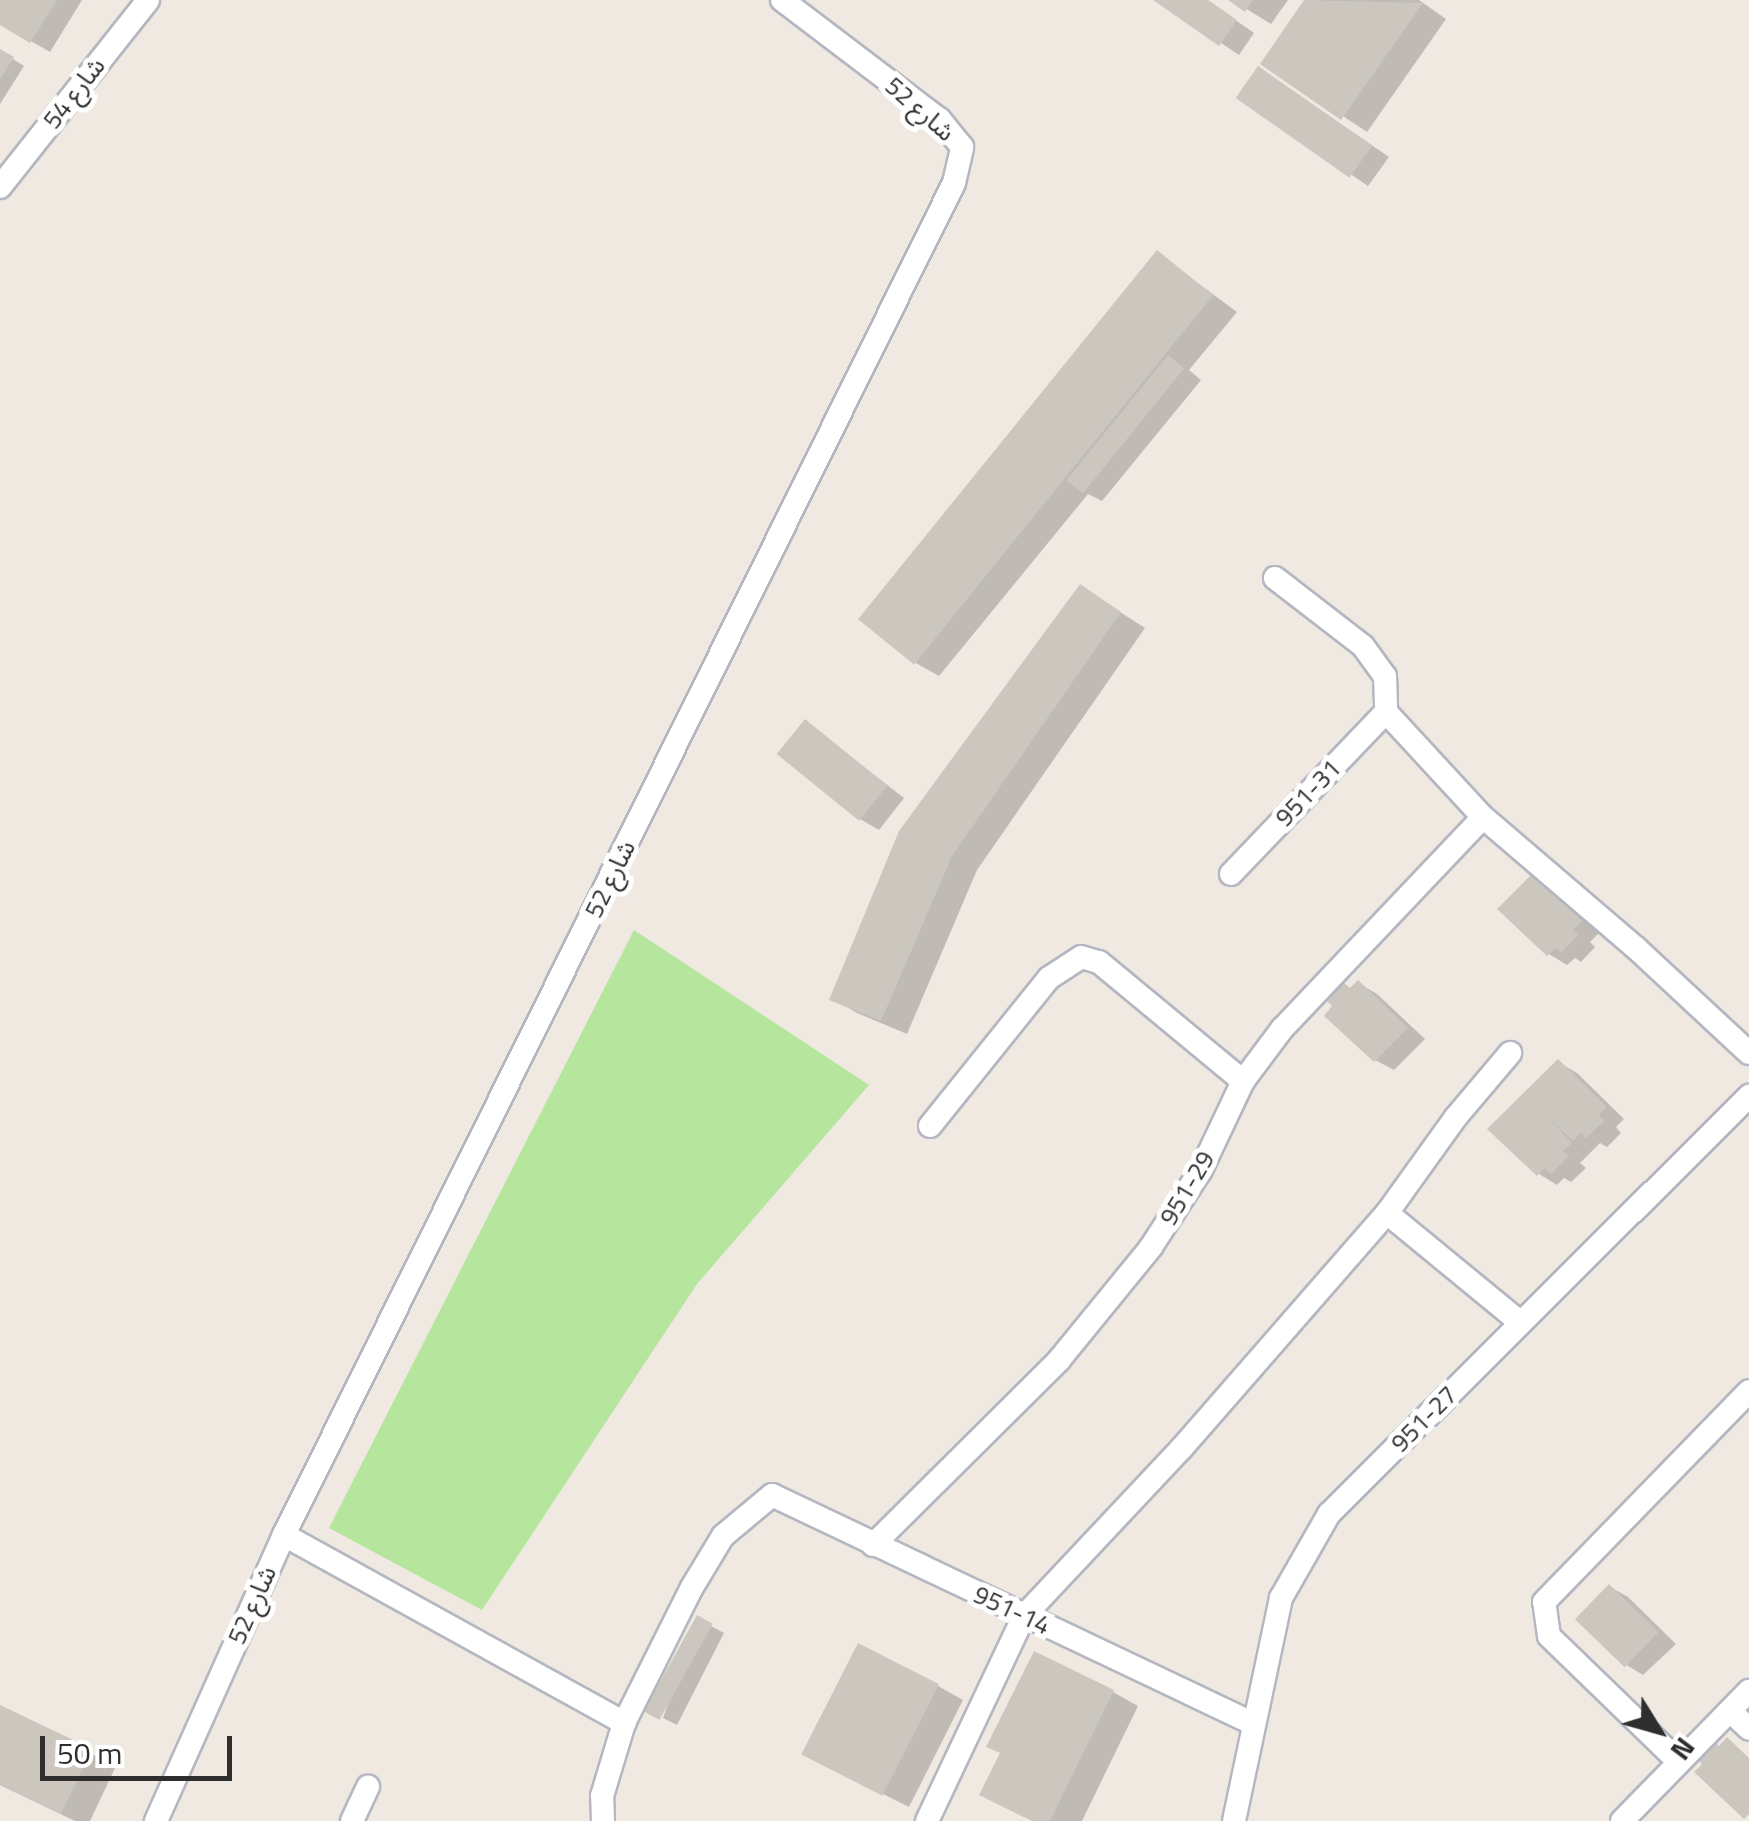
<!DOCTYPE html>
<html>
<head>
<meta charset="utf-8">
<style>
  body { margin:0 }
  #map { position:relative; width:1749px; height:1821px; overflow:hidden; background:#efe9e1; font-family:"Titillium Web","Noto Sans Arabic",sans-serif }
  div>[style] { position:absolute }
  .green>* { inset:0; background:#b6e59e }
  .shadow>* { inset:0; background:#0003 }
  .building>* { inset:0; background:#cbc7bf; transform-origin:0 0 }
  .roads { filter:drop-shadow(2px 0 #b4b7c1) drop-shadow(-2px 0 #b4b7c1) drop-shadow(0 2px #b4b7c1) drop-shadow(0 -2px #b4b7c1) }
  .minor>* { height:22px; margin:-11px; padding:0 11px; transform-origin:11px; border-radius:11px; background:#fff }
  span { translate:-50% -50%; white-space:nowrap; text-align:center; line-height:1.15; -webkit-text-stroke:10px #fff; paint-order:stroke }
  .street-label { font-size:25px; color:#2e2e2e }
  .north { position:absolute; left:1609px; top:1681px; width:100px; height:100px; -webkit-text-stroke:8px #fff; paint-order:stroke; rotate:127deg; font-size:28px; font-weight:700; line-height:40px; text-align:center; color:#2e2e2e }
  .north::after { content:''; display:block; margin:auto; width:35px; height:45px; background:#2e2e2e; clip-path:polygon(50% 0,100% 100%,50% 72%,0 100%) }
  .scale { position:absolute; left:40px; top:1736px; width:192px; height:45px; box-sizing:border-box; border:5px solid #2e2e2e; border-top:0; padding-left:12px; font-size:30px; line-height:35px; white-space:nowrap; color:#2e2e2e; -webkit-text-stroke:8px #fff; paint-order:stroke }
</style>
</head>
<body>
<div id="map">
  <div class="green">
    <i style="clip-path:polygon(634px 930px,869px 1085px,697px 1284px,482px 1610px,329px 1528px)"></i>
  </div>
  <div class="shadow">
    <i style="clip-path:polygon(0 0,82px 0,50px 52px,0 23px)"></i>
    <i style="clip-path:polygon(1157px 0,1207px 0,1254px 33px,1239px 55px)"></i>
    <i style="clip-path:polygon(1232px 0,1288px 0,1271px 24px)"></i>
    <i style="clip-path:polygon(1308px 0,1419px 0,1446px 19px,1367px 132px,1263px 63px)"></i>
    <i style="clip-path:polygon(0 51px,24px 66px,0 104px)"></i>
    <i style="clip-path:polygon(1277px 80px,1389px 157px,1368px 186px,1238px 97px)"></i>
    <i style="clip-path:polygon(1157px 253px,1237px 312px,1189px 370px,1201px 380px,1102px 501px,1088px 494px,939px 676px,914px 662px)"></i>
    <i style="clip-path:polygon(1081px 587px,1145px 628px,977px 870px,907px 1034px,857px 1013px,832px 998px)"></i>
    <i style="clip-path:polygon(806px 722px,904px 798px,879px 830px,860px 819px)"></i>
    <i style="clip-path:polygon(1532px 877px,1551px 887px,1599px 933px,1590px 942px,1595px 947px,1581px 962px,1575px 958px,1567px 965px,1549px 954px)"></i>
    <i style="clip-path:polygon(1358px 983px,1377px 994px,1425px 1039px,1394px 1070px,1375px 1060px,1352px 990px)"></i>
    <i style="clip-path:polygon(1558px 1062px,1577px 1073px,1624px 1119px,1616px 1127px,1621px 1133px,1607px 1147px,1600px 1143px,1580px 1163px,1586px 1168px,1571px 1182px,1564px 1178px,1557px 1185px,1539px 1174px,1491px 1129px)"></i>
    <i style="clip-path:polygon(1610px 1587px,1628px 1597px,1676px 1644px,1643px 1675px,1625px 1664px)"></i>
    <i style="clip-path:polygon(698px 1619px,724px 1633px,677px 1725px,663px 1718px)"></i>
    <i style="clip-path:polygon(938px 1686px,963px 1700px,909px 1807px,831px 1768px)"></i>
    <i style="clip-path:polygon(1113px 1692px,1138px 1706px,1082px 1821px,1034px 1821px)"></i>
    <i style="clip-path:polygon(0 1708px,116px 1766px,90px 1821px,75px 1821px,0 1785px)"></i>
  </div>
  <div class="building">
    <i style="clip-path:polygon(0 0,57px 0,30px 43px,0 25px)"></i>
    <i style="clip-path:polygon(1153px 0,1208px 0,1237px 20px,1219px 46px)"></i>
    <i style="clip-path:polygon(1228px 0,1253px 0,1245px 12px)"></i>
    <i style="clip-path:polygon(1304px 0,1423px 3px,1341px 120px,1260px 64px)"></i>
    <i style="clip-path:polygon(0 49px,14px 57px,0 79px)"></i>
    <i style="left:1258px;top:66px;width:139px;height:39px;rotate:35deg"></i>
    <i style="left:1157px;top:250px;width:72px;height:475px;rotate:39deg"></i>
    <i style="left:1168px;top:355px;width:21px;height:161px;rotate:39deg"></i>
    <i style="clip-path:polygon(1080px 584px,1121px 612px,952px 856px,881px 1021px,829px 1000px,899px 831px)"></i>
    <i style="left:805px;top:719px;width:106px;height:45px;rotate:39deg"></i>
    <i style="clip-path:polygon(1532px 874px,1582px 921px,1573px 930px,1578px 935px,1561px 953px,1556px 948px,1547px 956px,1497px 909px)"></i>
    <i style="clip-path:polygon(1358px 980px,1408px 1028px,1374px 1062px,1324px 1016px,1332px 1006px,1327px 1001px,1344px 983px,1350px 988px)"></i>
    <i style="clip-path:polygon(1558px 1059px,1607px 1107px,1599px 1115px,1604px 1121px,1586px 1138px,1581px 1133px,1573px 1141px,1546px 1115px,1572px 1143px,1563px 1151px,1569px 1156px,1551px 1174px,1545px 1168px,1537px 1176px,1487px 1129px)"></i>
    <i style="left:1609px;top:1584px;width:69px;height:49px;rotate:44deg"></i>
    <i style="left:697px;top:1615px;width:18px;height:110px;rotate:29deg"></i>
    <i style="left:858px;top:1643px;width:91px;height:125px;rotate:27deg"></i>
    <i style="clip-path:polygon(1034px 1651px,1114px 1690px,1050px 1821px,1032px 1821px,979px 1795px,1000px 1753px,986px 1747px)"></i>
    <i style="clip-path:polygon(0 1705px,92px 1749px,61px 1814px,0 1785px)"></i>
    <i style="clip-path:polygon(1727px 1737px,1749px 1758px,1749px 1814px,1744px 1819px,1694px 1772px,1702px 1764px,1697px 1759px,1713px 1740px,1719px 1746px)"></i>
  </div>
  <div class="roads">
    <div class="minor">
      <i style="left:0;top:187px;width:238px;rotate:-51.6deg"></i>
      <i style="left:1275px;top:578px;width:111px;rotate:37.7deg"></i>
      <i style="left:1363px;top:646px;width:37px;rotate:54deg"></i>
      <i style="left:1385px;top:676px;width:36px;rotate:88deg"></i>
      <i style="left:1386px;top:712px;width:143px;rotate:47.3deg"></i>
      <i style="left:1483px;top:817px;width:201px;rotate:40.6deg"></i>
      <i style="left:1636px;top:948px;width:154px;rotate:42.9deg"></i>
      <i style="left:1231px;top:874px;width:224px;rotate:-46.3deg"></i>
      <i style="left:930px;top:1126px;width:190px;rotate:-51.2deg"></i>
      <i style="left:1049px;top:978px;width:38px;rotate:-33deg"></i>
      <i style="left:1081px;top:957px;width:19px;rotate:16deg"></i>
      <i style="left:1099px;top:962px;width:187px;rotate:39.6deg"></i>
      <i style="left:1387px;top:1213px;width:173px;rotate:39.4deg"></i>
      <i style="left:284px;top:1535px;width:389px;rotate:28.9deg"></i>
      <i style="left:873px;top:1545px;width:262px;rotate:-44.8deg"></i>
      <i style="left:1059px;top:1360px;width:146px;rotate:-50.8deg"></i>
      <i style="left:1151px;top:1247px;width:92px;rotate:-57deg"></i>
      <i style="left:1201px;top:1170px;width:98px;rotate:-64.7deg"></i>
      <i style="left:1243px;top:1081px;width:65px;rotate:-53.1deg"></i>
      <i style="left:1282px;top:1029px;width:292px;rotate:-46.5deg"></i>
      <i style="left:1730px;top:1711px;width:26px;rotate:43deg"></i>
      <i style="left:1679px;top:1762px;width:181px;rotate:-135.9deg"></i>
      <i style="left:1549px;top:1636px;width:34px;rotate:-98deg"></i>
      <i style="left:1544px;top:1602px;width:294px;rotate:-45.8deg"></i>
      <i style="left:156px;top:1821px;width:313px;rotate:-65.9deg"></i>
      <i style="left:284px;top:1535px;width:1509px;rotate:-63.64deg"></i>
      <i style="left:954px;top:183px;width:37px;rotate:-77deg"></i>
      <i style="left:962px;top:147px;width:36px;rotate:-129deg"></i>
      <i style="left:939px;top:119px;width:197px;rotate:-142.8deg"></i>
      <i style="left:352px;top:1821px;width:38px;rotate:-65deg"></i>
      <i style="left:603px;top:1821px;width:25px;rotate:-92deg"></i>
      <i style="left:602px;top:1796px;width:76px;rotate:-73.2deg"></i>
      <i style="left:624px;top:1723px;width:150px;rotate:-63.4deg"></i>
      <i style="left:691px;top:1589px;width:62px;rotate:-58.9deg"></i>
      <i style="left:723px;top:1536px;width:64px;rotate:-39.9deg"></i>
      <i style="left:772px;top:1495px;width:531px;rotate:25.41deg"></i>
      <i style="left:927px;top:1821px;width:227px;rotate:-64.7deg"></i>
      <i style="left:1024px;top:1616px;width:229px;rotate:-46.8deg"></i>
      <i style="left:1181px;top:1449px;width:313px;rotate:-48.9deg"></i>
      <i style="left:1387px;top:1213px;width:118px;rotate:-54.3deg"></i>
      <i style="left:1456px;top:1117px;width:84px;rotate:-49.8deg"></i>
      <i style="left:1234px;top:1821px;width:228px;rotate:-78.1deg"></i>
      <i style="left:1281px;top:1598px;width:97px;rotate:-60.3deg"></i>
      <i style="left:1329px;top:1514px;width:593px;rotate:-44.86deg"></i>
      <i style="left:1622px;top:1821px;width:182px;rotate:-45.7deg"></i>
    </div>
  </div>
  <div class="street-label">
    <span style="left:74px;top:93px;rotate:-52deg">شارع 54</span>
    <span style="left:920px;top:109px;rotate:41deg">شارع 52</span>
    <span style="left:1308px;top:793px;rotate:-46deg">951-31</span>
    <span style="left:610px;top:879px;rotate:-64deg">شارع 52</span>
    <span style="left:1187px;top:1188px;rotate:-59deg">951-29</span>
    <span style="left:1424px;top:1419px;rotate:-45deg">951-27</span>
    <span style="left:252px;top:1605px;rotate:-66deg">شارع 52</span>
    <span style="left:1012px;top:1610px;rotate:25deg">951-14</span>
  </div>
  <div class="north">N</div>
  <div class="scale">50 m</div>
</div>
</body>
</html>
